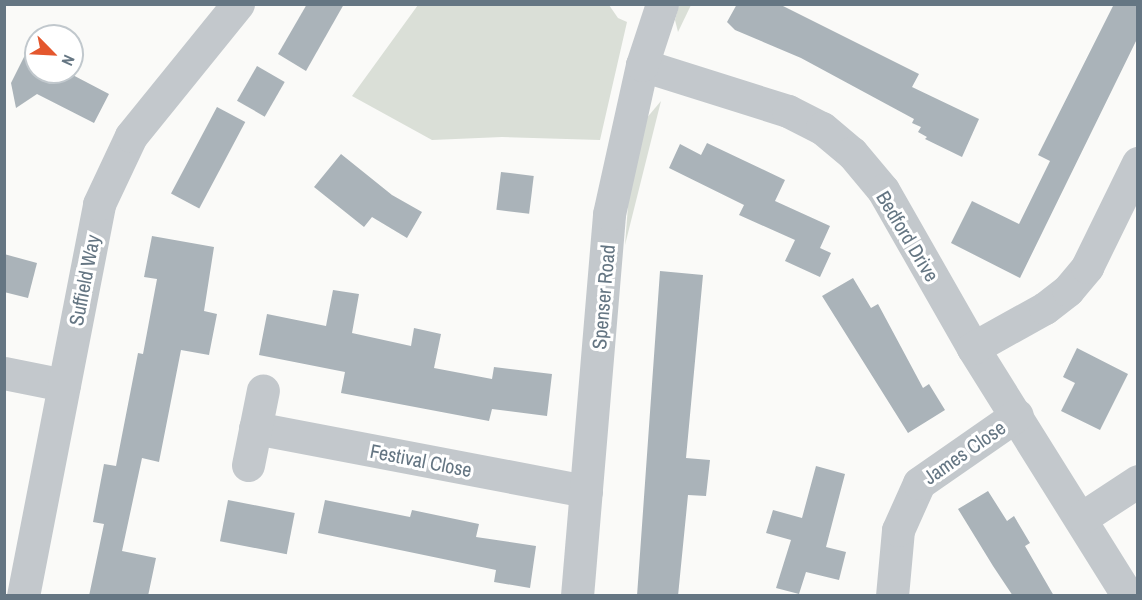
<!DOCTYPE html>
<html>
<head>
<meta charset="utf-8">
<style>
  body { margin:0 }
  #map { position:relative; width:1142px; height:600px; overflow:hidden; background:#fafaf8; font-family:"Archivo Narrow",sans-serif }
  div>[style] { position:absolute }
  .green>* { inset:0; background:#dadfd7 }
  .building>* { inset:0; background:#aab3b9; transform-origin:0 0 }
  .minor>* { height:33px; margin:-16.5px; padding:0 16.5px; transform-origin:16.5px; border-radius:16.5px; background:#c3c8cc }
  span { translate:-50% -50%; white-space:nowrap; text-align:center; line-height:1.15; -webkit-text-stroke:6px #fff; paint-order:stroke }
  .street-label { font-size:20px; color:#657683 }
  .frame { position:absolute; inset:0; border:6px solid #657683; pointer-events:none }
  .north { position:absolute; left:24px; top:24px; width:60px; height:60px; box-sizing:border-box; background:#fff; border:2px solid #c1c8cd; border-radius:50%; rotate:114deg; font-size:16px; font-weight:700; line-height:24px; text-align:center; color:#657683 }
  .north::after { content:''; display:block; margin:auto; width:21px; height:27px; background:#e4572e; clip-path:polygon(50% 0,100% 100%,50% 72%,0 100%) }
</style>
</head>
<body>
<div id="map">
  <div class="green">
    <i style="clip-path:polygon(418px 5px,609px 5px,618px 18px,627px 22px,600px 140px,502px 137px,432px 140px,352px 96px)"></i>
    <i style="clip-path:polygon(679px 5px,691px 5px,678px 32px,675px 20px)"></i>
    <i style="clip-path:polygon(661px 101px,625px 245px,629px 193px,645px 120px)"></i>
  </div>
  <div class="building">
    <i style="clip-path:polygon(307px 4px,344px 4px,306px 71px,278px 54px)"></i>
    <i style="clip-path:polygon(737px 4px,779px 4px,919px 74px,912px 87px,979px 119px,962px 157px,925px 139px,927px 137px,918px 132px,921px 127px,912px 123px,914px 119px,801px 58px,735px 30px,727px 22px)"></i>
    <i style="clip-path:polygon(1114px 4px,1137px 4px,1137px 39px,1020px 278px,951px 243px,972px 201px,1019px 224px,1050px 161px,1038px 155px)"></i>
    <i style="clip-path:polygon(27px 51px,36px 56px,36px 72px,67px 72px,109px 94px,94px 123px,37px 94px,16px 108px,11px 83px)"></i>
    <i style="left:257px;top:66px;width:32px;height:40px;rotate:30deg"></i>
    <i style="left:217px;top:107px;width:32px;height:98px;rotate:28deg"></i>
    <i style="clip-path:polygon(707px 143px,785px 180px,775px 201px,830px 226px,820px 248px,831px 253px,820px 277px,785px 261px,795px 240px,739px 215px,744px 205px,669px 168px,680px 144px,701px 155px)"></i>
    <i style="clip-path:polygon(341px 154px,392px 195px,422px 212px,407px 238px,372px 217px,364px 227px,314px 187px)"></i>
    <i style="left:501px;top:172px;width:33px;height:38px;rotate:7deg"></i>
    <i style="clip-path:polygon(152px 236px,214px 247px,204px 311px,217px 314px,209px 355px,181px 350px,159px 462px,142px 458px,122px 551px,156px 558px,148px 596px,89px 596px,104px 524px,93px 522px,104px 464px,116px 466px,138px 353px,143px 354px,157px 279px,144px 277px)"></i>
    <i style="clip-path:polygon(4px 254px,37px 263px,28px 298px,4px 292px)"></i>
    <i style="clip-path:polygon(660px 271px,703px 275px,686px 458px,710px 460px,706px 496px,688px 495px,678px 596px,637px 596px)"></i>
    <i style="clip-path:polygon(853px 278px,871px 308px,878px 304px,923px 388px,929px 384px,945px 410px,908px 433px,822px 296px)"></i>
    <i style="clip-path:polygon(333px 290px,359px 294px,352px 333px,411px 346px,414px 328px,441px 334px,434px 368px,492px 379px,494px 367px,552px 374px,547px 416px,492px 409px,489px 421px,341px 393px,345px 372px,259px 355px,267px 314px,326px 326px)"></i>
    <i style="clip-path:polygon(1077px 348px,1128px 374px,1100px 430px,1061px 411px,1075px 383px,1063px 377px)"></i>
    <i style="clip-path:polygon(816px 466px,845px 474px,826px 547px,846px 552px,839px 580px,806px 572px,799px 594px,776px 588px,791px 540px,766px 533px,773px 510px,802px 518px)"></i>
    <i style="clip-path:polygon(988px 491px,1007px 521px,1014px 516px,1030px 543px,1025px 546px,1054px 596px,1013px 596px,993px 566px,958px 509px)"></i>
    <i style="left:228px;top:500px;width:68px;height:42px;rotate:11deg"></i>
    <i style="clip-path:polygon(325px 500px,410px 517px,412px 510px,479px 524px,476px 537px,536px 546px,530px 588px,494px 582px,496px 570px,318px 533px)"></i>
  </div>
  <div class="minor">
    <i style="left:642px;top:65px;width:153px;rotate:17.5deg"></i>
    <i style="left:788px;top:111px;width:38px;rotate:27deg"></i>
    <i style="left:822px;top:128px;width:39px;rotate:40deg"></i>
    <i style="left:852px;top:153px;width:48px;rotate:50deg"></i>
    <i style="left:883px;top:190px;width:182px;rotate:60.3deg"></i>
    <i style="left:973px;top:348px;width:292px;rotate:58deg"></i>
    <i style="left:973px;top:348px;width:82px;rotate:-29.1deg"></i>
    <i style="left:1045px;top:308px;width:29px;rotate:-38deg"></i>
    <i style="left:1068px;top:290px;width:30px;rotate:-50deg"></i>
    <i style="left:1087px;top:267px;width:116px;rotate:-63.9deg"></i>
    <i style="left:4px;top:373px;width:61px;rotate:11.3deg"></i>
    <i style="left:255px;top:428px;width:337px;rotate:10.8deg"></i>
    <i style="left:248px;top:465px;width:76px;rotate:-78.7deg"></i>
    <i style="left:1083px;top:517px;width:66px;rotate:-33.2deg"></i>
    <i style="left:23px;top:596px;width:399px;rotate:-79deg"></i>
    <i style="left:99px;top:204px;width:75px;rotate:-64.8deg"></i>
    <i style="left:131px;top:136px;width:170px;rotate:-51deg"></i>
    <i style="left:577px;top:596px;width:383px;rotate:-85.2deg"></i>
    <i style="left:609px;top:214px;width:153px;rotate:-77.5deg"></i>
    <i style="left:642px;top:65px;width:64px;rotate:-71.8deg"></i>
    <i style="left:892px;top:596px;width:66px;rotate:-84.8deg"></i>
    <i style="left:898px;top:530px;width:51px;rotate:-65.9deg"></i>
    <i style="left:919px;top:483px;width:119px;rotate:-34.8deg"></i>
  </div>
  <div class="street-label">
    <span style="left:908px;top:236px;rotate:59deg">Bedford Drive</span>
    <span style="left:84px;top:280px;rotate:-79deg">Suffield Way</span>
    <span style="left:603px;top:297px;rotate:-85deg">Spenser Road</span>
    <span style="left:964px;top:452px;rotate:-35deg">James Close</span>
    <span style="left:421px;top:460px;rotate:11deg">Festival Close</span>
  </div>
  <div class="frame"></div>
  <div class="north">N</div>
</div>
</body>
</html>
